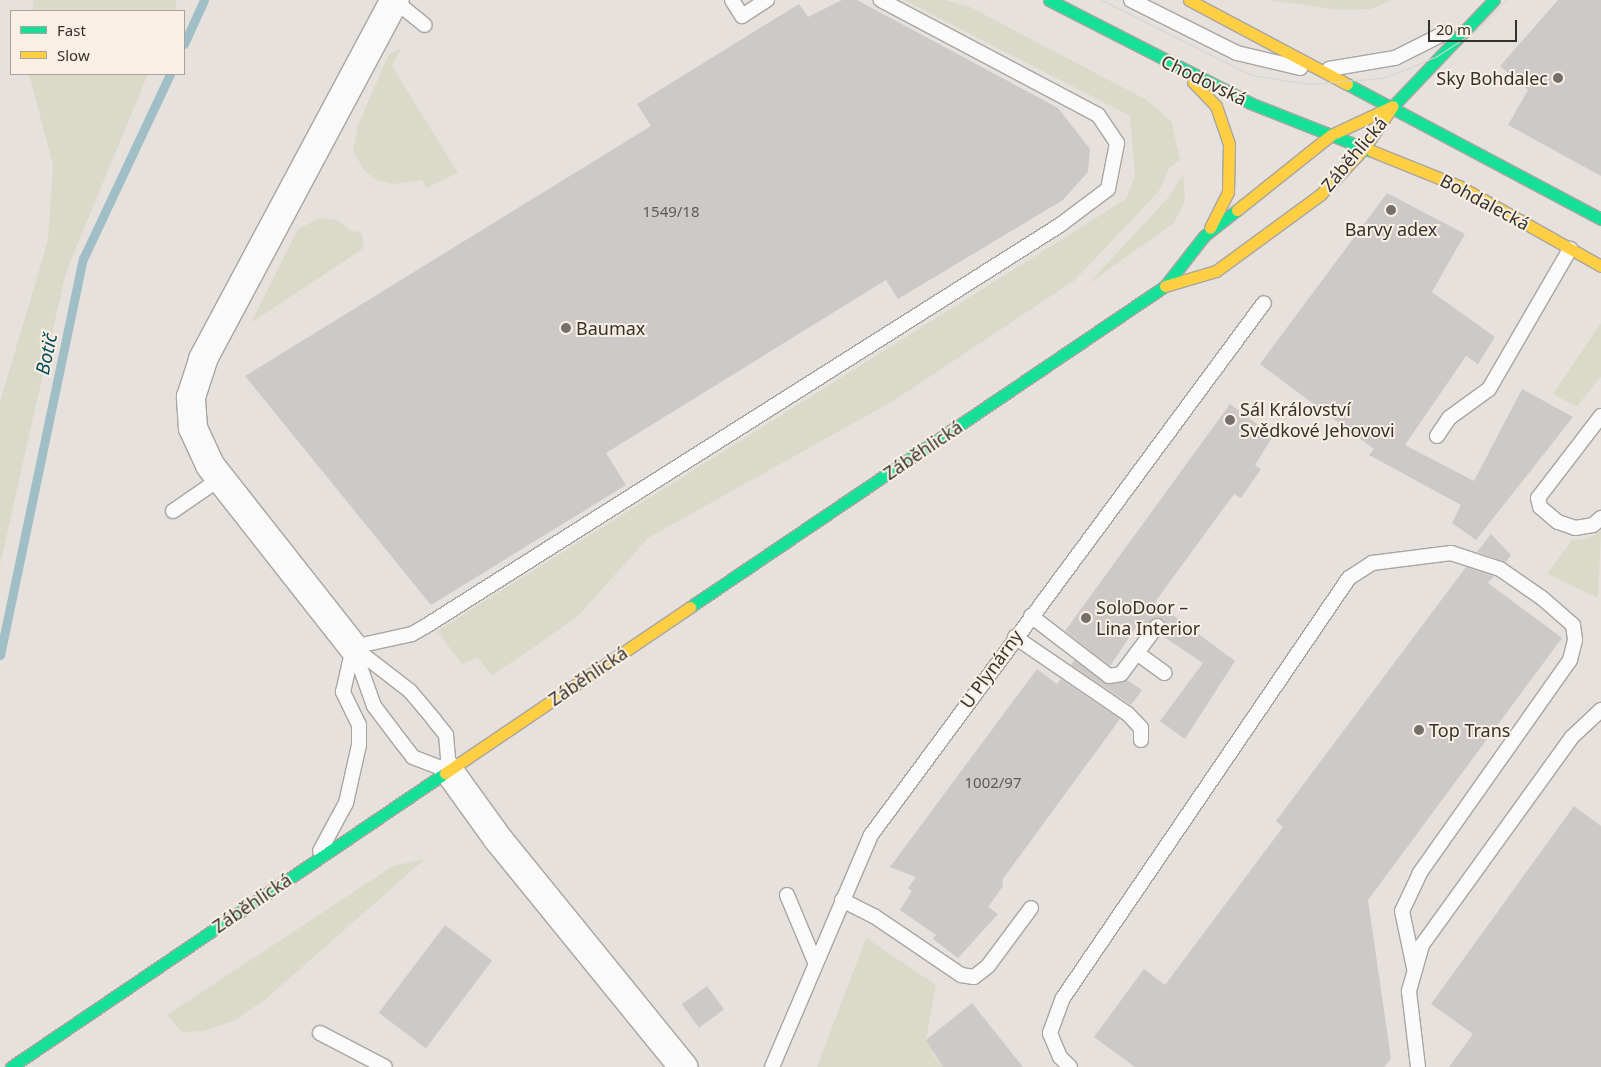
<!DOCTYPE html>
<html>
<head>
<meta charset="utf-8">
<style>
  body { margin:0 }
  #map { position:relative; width:1601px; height:1067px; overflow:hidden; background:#e6e1dc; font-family:"Noto Sans",sans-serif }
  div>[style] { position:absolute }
  .green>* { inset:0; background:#dbdac9; transform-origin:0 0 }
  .stream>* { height:9px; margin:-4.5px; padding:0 4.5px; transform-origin:4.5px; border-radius:4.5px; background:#9fbec5 }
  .building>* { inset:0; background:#ccc9c8; transform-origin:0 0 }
  .roads { filter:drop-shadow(1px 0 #a9a5a1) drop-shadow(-1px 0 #a9a5a1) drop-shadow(0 1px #a9a5a1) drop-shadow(0 -1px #a9a5a1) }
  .lane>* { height:14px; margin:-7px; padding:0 7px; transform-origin:7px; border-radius:7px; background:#fbfafa }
  .street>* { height:28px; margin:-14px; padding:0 14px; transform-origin:14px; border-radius:14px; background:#fbfafa }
  .fast>* { height:11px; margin:-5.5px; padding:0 5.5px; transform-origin:5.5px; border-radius:5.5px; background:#16e098 }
  .slow>* { height:11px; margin:-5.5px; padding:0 5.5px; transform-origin:5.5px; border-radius:5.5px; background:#ffcf43 }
  .tram>* { height:1px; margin:-0.5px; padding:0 0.5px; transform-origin:0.5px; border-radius:0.5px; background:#d6d4d3 }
  .dots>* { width:14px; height:14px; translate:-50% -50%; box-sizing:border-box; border:2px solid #f9efe4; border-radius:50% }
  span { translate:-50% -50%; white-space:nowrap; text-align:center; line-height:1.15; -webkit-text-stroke:4px #f9efe4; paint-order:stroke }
  .number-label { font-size:15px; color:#5e5b57 }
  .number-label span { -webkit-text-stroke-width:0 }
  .poi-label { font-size:18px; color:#35322d }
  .right { translate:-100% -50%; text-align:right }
  .left { translate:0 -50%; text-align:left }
  .street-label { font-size:18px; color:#35322d }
  .water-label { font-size:19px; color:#014a58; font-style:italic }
  .legend { position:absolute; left:10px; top:10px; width:175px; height:65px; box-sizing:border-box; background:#f9efe4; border:1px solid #aba39b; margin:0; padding:6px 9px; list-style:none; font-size:15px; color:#35322d }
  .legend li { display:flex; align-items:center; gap:10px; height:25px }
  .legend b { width:25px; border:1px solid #aba39b }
  .scale { position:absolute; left:1428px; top:20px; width:89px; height:22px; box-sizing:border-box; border:2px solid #35322d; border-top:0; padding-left:6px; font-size:15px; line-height:18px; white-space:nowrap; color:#35322d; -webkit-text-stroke:4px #f9efe4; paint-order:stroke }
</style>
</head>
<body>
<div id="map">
  <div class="green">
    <i style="left:33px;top:0;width:143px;height:19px"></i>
    <i style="clip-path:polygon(904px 0,945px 0,970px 7px,1145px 99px,1171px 121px,1180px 160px,1169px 168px,1159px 191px,1075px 280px,893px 401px,648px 538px,577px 617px,492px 676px,478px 658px,462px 664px,437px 631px,1126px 199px,1135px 176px,1130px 116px)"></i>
    <i style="clip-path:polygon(1269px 0,1392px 0,1371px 9px,1340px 10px)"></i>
    <i style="clip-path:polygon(401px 48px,392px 66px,458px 173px,426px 188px,422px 180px,393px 184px,376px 180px,364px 170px,353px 151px,358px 125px,389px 54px)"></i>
    <i style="clip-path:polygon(29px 74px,148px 74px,66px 272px,0 565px,0 402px,48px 240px,53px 165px)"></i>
    <i style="clip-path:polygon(1183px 175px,1185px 201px,1174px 223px,1088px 284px,1167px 199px)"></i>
    <i style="clip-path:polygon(320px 218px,337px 220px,351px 231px,361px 232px,364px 243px,361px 250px,251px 323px,298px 229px)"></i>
    <i style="clip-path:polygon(1601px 323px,1601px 377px,1576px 407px,1553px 394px)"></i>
    <i style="clip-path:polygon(1601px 531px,1598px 598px,1547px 574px,1572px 540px,1585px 539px)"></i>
    <i style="clip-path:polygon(425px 859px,267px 998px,236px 1020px,204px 1031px,182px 1032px,167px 1015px,393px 866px)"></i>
    <i style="clip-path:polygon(866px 938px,936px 985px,926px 1040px,936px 1050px,932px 1054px,941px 1064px,945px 1061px,950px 1067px,817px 1067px)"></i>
  </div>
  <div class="stream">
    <i style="left:184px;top:44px;width:48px;rotate:-65.6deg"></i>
    <i style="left:0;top:655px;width:405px;rotate:-78.2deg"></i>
    <i style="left:83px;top:259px;width:204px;rotate:-64.8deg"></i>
  </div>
  <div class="building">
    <i style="clip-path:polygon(842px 0,857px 0,1058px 108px,1090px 149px,1088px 172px,1063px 200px,898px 299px,886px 280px,606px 453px,626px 485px,431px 605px,245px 376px,651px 126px,637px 104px,799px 4px,808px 17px)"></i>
    <i style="clip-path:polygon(1558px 0,1601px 0,1601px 176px,1508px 125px,1528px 90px,1500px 66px)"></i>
    <i style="clip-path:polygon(1387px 193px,1465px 234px,1432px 292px,1495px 337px,1478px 364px,1466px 356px,1405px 445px,1474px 481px,1522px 389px,1573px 417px,1476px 540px,1452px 523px,1461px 505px,1369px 455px,1374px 449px,1260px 364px)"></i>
    <i style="clip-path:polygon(1230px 404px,1273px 436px,1255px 465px,1261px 469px,1241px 498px,1234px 494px,1155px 602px,1235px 661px,1185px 739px,1160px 721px,1203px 663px,1161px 635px,1166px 627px,1163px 619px,1154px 618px,1147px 625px,1140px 621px,1110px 666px,1065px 631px)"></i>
    <i style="clip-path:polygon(1491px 534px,1511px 555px,1506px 562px,1477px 552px)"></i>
    <i style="clip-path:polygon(1466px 567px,1494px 576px,1488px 583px,1562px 638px,1368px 900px,1391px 1059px,1384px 1067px,1135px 1067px,1094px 1037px,1144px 969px,1165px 985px,1283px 827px,1276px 821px)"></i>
    <i style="clip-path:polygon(1074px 660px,1107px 684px,1127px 680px,1142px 690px,1131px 705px,1071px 665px)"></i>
    <i style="clip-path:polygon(1037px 669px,1057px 684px,1061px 679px,1120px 719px,1002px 880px,1003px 886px,988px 907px,998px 914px,958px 958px,933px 939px,936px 935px,900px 910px,912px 891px,908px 888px,916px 877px,890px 867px)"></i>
    <i style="clip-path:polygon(1574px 806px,1601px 826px,1601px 1067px,1449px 1067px,1473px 1034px,1431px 1004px)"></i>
    <i style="left:445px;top:925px;width:59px;height:110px;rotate:37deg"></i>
    <i style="left:707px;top:986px;width:29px;height:31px;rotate:54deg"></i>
    <i style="clip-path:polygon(972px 1003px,1023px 1067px,943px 1067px,926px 1040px)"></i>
  </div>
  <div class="roads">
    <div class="lane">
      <i style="left:732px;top:0;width:19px;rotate:58deg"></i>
      <i style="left:742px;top:16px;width:30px;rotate:-33deg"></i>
      <i style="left:1131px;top:0;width:119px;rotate:26.6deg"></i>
      <i style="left:1237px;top:53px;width:65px;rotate:13.4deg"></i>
      <i style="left:395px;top:1px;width:38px;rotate:39deg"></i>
      <i style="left:1329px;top:69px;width:67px;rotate:-9.5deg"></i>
      <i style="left:1395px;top:58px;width:58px;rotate:-26.6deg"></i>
      <i style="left:1601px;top:416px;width:103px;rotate:127.5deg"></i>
      <i style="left:1538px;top:498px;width:9px;rotate:77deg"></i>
      <i style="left:1540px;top:507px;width:23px;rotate:40deg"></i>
      <i style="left:1558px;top:522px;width:18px;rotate:19deg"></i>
      <i style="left:1575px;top:528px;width:18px;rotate:-9deg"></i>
      <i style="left:1593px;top:525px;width:11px;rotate:-41deg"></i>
      <i style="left:1437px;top:436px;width:22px;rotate:-56deg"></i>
      <i style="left:1449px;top:418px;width:49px;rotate:-35.9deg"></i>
      <i style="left:1489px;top:389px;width:162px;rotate:-59.9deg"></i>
      <i style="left:173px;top:511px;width:58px;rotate:-34.5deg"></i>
      <i style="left:1031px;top:616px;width:98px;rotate:37.6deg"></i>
      <i style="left:1109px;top:676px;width:12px;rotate:-9deg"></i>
      <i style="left:1121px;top:674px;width:60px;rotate:-53.1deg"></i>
      <i style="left:1015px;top:637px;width:137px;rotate:34.3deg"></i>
      <i style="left:1128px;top:714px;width:19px;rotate:47deg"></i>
      <i style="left:1141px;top:728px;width:12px;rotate:90deg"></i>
      <i style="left:353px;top:647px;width:60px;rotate:-12.4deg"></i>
      <i style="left:412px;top:634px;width:16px;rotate:-30deg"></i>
      <i style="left:426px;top:626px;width:750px;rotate:-32.31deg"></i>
      <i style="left:1060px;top:225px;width:60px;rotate:-36.9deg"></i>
      <i style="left:1108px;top:189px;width:47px;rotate:-78.9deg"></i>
      <i style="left:1117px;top:143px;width:34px;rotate:-124deg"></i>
      <i style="left:1098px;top:115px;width:246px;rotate:-152.1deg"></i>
      <i style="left:353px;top:647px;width:72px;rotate:37.7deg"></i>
      <i style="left:410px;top:691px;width:38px;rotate:50deg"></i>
      <i style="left:434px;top:720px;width:19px;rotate:51deg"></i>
      <i style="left:446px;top:735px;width:36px;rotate:85deg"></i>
      <i style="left:449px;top:771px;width:39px;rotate:-159deg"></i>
      <i style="left:413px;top:757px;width:18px;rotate:-128deg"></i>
      <i style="left:402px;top:743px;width:46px;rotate:-127.1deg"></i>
      <i style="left:374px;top:706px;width:63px;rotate:-109.6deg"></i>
      <i style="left:1137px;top:653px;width:34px;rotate:36deg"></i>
      <i style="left:320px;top:851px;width:55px;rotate:-61.6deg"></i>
      <i style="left:346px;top:803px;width:59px;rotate:-77.4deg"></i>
      <i style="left:359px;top:745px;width:20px;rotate:-90deg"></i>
      <i style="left:359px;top:725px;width:37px;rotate:-116deg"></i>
      <i style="left:343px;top:692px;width:45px;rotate:-77.2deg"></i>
      <i style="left:787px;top:895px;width:73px;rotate:67.3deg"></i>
      <i style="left:842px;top:900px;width:36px;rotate:27deg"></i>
      <i style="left:874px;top:916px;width:105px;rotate:34.1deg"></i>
      <i style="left:961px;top:975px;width:13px;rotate:9deg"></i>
      <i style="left:974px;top:977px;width:18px;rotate:-38deg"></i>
      <i style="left:988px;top:966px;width:72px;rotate:-53.4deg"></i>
      <i style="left:320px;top:1033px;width:73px;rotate:27.6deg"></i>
      <i style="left:772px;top:1067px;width:252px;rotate:-66.9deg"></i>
      <i style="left:871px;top:835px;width:661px;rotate:-53.55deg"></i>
      <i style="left:1070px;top:1067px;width:14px;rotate:-135deg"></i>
      <i style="left:1060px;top:1057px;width:26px;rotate:-113deg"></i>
      <i style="left:1050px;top:1033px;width:37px;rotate:-70deg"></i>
      <i style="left:1063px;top:998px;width:508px;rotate:-55.75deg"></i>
      <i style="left:1349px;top:578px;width:27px;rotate:-33deg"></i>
      <i style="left:1372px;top:563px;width:80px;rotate:-7.2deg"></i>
      <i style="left:1451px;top:553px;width:52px;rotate:18.1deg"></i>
      <i style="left:1500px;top:569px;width:51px;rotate:34.6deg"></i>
      <i style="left:1542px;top:598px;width:41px;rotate:41.1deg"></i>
      <i style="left:1573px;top:625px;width:15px;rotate:82deg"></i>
      <i style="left:1575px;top:640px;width:21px;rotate:104deg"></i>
      <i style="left:1570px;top:660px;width:261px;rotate:125.2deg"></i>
      <i style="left:1420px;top:873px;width:42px;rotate:115.3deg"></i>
      <i style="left:1402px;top:911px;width:58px;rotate:78.1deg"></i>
      <i style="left:1418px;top:1067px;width:77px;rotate:-96.8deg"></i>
      <i style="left:1409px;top:991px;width:48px;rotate:-74.2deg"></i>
      <i style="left:1422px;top:945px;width:256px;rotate:-54.2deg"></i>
      <i style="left:1572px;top:737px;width:40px;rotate:-43deg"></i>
    </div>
    <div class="street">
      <i style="left:353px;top:647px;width:231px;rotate:-128.2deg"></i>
      <i style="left:210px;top:465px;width:41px;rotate:-114.7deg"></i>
      <i style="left:193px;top:428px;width:31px;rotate:-94deg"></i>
      <i style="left:191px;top:397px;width:40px;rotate:-72deg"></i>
      <i style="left:203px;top:359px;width:407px;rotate:-61.9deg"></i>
      <i style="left:449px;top:771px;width:84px;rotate:54.2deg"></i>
      <i style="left:498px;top:839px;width:294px;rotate:50.9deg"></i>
    </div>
    <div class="fast">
      <i style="left:1049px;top:0;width:226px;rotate:27.1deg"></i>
      <i style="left:1250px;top:103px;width:131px;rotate:21.5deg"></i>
      <i style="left:1347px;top:84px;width:288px;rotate:28deg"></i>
      <i style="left:1392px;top:107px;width:148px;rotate:-46.4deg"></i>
      <i style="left:690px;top:607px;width:573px;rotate:-34.05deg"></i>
      <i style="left:1165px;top:286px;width:63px;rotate:-52deg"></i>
      <i style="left:1204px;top:236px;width:42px;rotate:-38.2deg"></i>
      <i style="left:11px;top:1067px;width:524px;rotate:-34.11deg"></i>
    </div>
    <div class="slow">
      <i style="left:1189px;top:0;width:179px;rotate:28deg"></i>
      <i style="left:1193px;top:82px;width:33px;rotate:46deg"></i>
      <i style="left:1216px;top:106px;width:40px;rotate:71.1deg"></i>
      <i style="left:1229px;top:144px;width:48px;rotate:91.2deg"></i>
      <i style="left:1228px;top:192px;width:40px;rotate:116.6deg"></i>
      <i style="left:1372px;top:151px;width:94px;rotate:21.9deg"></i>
      <i style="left:1459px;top:186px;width:163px;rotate:29.4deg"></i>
      <i style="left:1237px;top:210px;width:120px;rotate:-38.6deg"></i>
      <i style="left:1331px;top:135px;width:68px;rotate:-25.1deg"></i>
      <i style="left:1165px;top:286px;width:53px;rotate:-16.4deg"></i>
      <i style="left:1216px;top:271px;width:129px;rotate:-36.2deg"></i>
      <i style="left:1320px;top:195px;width:66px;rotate:-46.8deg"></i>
      <i style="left:1365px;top:147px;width:48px;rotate:-56deg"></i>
      <i style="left:445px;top:773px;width:296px;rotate:-34.1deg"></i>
    </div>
  </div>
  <div class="tram">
    <i style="left:1102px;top:0;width:167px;rotate:26.7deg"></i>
    <i style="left:1251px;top:75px;width:59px;rotate:8.8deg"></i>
    <i style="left:1309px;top:84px;width:73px;rotate:-4.7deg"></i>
    <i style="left:1382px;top:78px;width:29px;rotate:-20deg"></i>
    <i style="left:1409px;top:68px;width:30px;rotate:-23deg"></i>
    <i style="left:1437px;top:56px;width:49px;rotate:-33.4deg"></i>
    <i style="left:1478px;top:29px;width:40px;rotate:-46deg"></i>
  </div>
  <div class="dots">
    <i style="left:1558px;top:78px;background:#736f6a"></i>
    <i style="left:1391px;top:210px;background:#736f6a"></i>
    <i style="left:566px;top:328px;background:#736f6a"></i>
    <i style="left:1230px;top:420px;background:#736f6a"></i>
    <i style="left:1086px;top:618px;background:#736f6a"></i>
    <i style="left:1419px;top:730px;background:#736f6a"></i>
  </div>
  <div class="number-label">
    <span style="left:671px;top:212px">1549/18</span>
    <span style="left:993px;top:783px">1002/97</span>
  </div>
  <div class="poi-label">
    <span class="right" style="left:1548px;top:78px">Sky Bohdalec</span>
    <span style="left:1391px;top:229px">Barvy adex</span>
    <span class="left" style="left:576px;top:328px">Baumax</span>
    <span class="left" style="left:1240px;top:420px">Sál Království<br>Svědkové Jehovovi</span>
    <span class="left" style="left:1096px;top:618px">SoloDoor –<br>Lina Interior</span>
    <span class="left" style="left:1429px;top:730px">Top Trans</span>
  </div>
  <div class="street-label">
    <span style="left:1204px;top:80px;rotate:26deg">Chodovská</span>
    <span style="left:1354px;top:154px;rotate:-50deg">Záběhlická</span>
    <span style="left:1485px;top:202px;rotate:28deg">Bohdalecká</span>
    <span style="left:923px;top:450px;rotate:-34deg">Záběhlická</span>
    <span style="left:991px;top:669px;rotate:-54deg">U Plynárny</span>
    <span style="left:588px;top:676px;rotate:-34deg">Záběhlická</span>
    <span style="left:252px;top:903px;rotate:-34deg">Záběhlická</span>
  </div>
  <div class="water-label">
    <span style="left:47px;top:354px;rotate:-78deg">Botič</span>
  </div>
  <ul class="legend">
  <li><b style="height:6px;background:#16e098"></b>Fast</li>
  <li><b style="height:6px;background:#ffcf43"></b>Slow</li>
  </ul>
  <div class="scale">20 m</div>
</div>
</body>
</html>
